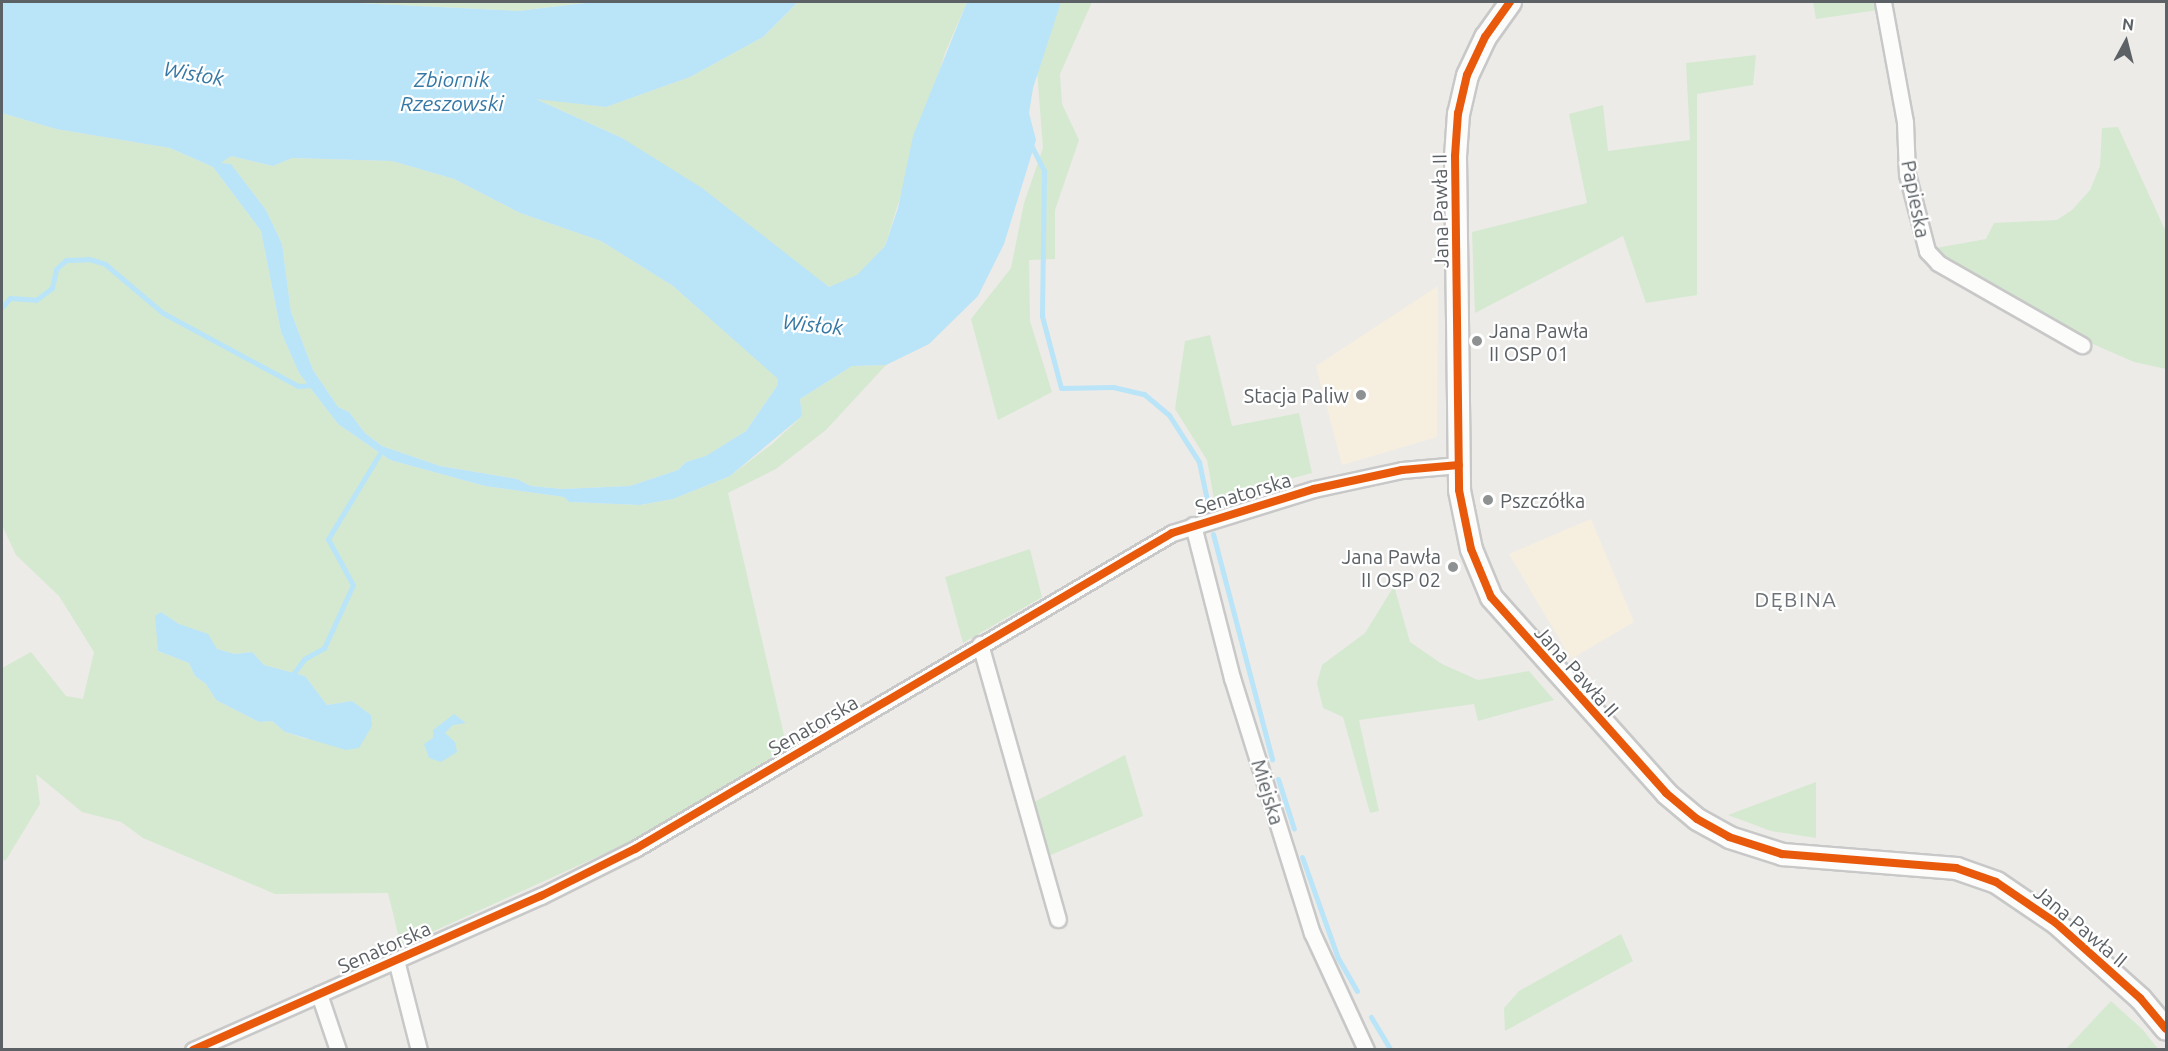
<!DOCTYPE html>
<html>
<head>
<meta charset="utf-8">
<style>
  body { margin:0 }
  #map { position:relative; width:2168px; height:1051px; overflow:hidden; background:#ecebe7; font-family:Ubuntu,sans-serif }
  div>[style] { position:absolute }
  .commercial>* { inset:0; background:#f6efdf }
  .green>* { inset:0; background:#d5e9d1 }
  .water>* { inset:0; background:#bae4f8 }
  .stream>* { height:5px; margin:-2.5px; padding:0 2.5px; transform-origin:2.5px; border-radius:2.5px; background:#bae4f8 }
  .roads { filter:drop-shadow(2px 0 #c8c8c8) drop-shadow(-2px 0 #c8c8c8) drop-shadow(0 2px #c8c8c8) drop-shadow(0 -2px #c8c8c8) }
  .street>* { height:15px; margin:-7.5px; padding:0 7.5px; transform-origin:7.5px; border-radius:7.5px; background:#fcfcfb }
  .secondary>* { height:21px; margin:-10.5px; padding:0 10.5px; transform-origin:10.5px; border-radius:10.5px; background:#fcfcfb }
  .cycleway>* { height:8px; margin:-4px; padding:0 4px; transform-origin:4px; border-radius:4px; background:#e8590c }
  .dots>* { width:16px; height:16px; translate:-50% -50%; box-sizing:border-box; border:3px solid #fff; border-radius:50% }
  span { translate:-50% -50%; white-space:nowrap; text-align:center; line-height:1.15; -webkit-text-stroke:4.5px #fff; paint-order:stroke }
  .street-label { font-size:20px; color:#5c6165 }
  .poi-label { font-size:20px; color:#5c6165 }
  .left { translate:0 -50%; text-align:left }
  .right { translate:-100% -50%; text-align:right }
  .water-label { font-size:21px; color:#3678a5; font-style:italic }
  .neighbourhood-label { font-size:21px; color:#6d7378; letter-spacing:1.5px }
  .frame { position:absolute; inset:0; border:3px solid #5c6165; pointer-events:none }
  .north { position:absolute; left:2096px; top:12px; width:60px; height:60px; -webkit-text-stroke:4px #fff; paint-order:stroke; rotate:7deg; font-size:16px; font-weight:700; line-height:24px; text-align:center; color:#5c6165 }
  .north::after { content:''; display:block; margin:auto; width:21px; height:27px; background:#5c6165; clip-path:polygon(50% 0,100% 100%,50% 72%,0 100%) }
</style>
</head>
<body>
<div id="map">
  <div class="commercial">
    <i style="clip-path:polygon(1438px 286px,1437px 437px,1342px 465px,1316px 366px)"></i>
    <i style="clip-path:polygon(1591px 519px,1634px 622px,1571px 659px,1509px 554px)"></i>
  </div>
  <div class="green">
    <i style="clip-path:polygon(338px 2px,592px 2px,518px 11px)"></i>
    <i style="clip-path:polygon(798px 2px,967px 2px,945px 53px,885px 246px,857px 276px,829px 287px,622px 138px,534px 98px,606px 107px,690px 77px,763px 37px)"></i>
    <i style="clip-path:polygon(1061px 2px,1092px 2px,1060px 74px,1062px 104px,1079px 140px,1055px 210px,1055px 259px,1029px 260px,1030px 321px,1052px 392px,998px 420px,971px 319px,1011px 268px,1024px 203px,1043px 148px,1037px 70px)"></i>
    <i style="clip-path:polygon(1813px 2px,1878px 2px,1879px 10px,1816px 19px)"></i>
    <i style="clip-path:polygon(1756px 55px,1753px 85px,1697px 94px,1697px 295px,1646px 303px,1623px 236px,1475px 313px,1472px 232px,1587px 203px,1569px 114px,1603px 105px,1608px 151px,1690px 140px,1686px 63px)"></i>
    <i style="clip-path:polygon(evenodd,2px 113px,56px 129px,170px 148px,213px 167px,261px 231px,281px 332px,299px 373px,338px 424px,390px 460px,485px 486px,564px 497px,569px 502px,640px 505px,673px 499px,730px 476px,772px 444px,802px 416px,800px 399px,852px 366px,886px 365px,826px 430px,776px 469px,728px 493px,787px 748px,628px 843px,401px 946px,388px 893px,275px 894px,143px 838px,121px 822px,82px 812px,36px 774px,40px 804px,6px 860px,2px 861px,2px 668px,31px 652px,66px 696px,83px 699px,94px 652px,59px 596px,16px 555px,2px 525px,2px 113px,161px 612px,217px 649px,235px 654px,252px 652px,264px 665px,305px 676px,327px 705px,352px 701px,371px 715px,306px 739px,285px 732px,272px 721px,259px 722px,216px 700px,206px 684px,195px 676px,189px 663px,158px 651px,161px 612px)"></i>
    <i style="clip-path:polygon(2118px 127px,2166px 232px,2166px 369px,2134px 362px,2086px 341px,1945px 261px,1936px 248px,1986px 239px,1994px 223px,2057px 220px,2072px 210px,2090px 190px,2100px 166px,2102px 128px)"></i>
    <i style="clip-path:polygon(231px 156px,273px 166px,292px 158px,392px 161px,454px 179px,520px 213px,601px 241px,673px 286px,779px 379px,777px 386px,746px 431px,707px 456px,686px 462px,678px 470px,630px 486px,562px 489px,531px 486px,517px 479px,440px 466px,382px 446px,365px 433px,349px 412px,338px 407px,313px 370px,291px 312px,282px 244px,266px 210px,231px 164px,221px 163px)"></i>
    <i style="clip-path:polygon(1210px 335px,1232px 426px,1299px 413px,1312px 473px,1214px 499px,1207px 460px,1175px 409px,1185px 341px)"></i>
    <i style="clip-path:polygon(1030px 549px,1042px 597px,963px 643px,945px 577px)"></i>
    <i style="clip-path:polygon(1394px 586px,1410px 642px,1442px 664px,1478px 680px,1529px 671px,1554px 700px,1478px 721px,1474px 704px,1359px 720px,1379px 811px,1370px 813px,1343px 717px,1323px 708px,1317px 683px,1322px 665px,1365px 633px)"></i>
    <i style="clip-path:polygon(1125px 755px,1143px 816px,1046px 857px,1032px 803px)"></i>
    <i style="clip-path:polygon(1816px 782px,1816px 838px,1771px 831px,1728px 815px)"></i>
    <i style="clip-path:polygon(1621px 934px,1633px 961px,1505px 1031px,1504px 1008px,1519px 991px)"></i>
    <i style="clip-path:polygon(2111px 1001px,2143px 1030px,2158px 1049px,2066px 1049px)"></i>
  </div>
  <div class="water">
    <i style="clip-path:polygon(evenodd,2px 2px,338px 2px,518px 11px,593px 2px,798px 2px,763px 37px,690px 77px,606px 107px,536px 99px,622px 138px,702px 188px,829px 287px,857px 275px,885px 246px,898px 208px,913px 136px,967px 2px,1061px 2px,1033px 88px,1029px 113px,1036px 140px,1004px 244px,978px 296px,929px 344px,886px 365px,852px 366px,800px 399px,802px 416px,730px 476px,673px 499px,640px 505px,569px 502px,564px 497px,485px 486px,390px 460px,338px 424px,299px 373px,281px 332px,261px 231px,213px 167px,170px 148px,56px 129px,2px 113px,2px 2px,231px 156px,273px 166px,292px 158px,392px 161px,454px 179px,520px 213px,601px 241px,673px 286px,778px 379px,777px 386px,746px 431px,706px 456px,686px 462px,678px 470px,630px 486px,562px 489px,531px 486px,517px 479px,440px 466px,382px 446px,365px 433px,349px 412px,338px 407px,313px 370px,291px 312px,282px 244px,266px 210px,231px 164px,221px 163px,231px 156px)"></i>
    <i style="clip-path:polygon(161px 612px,179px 624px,208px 634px,217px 649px,235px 654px,252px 652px,264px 665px,305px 676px,327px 705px,352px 701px,371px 715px,372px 726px,359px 748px,346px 750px,285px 732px,272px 721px,259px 722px,216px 700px,206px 684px,195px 676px,189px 663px,158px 651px,155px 616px)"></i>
    <i style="clip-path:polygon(454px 714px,466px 723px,453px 725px,445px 733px,455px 742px,457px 752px,441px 762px,429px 758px,424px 744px,433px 738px,433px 730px)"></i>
  </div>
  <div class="stream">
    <i style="left:1030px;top:143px;width:31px;rotate:63deg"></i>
    <i style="left:1044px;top:171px;width:145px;rotate:90.8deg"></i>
    <i style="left:1042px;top:316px;width:74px;rotate:75.2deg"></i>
    <i style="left:1061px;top:388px;width:52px;rotate:-1.1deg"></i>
    <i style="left:1113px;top:387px;width:32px;rotate:13deg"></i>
    <i style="left:1144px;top:394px;width:33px;rotate:40deg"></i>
    <i style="left:1169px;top:415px;width:56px;rotate:57.4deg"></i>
    <i style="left:1199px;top:462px;width:44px;rotate:78.2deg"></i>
    <i style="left:2px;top:307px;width:12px;rotate:-48deg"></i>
    <i style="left:10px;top:298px;width:26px;rotate:4deg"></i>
    <i style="left:36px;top:300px;width:20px;rotate:-37deg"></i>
    <i style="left:52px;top:288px;width:19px;rotate:-78deg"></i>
    <i style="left:56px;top:269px;width:13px;rotate:-42deg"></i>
    <i style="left:66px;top:260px;width:23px;rotate:-2deg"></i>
    <i style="left:89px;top:259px;width:17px;rotate:17deg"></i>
    <i style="left:105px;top:264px;width:76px;rotate:40.2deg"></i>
    <i style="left:163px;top:313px;width:153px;rotate:28.4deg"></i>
    <i style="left:298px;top:386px;width:16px;rotate:-4deg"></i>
    <i style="left:1213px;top:534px;width:233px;rotate:75.3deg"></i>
    <i style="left:294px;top:673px;width:17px;rotate:-54deg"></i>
    <i style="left:304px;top:659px;width:23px;rotate:-29deg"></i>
    <i style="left:324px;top:648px;width:69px;rotate:-65.3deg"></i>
    <i style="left:353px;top:585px;width:52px;rotate:-118.5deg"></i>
    <i style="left:328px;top:539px;width:100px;rotate:-58.8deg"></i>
    <i style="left:1278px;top:779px;width:52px;rotate:72.3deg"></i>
    <i style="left:1302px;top:857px;width:107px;rotate:70.4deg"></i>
    <i style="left:1338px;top:958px;width:38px;rotate:60deg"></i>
    <i style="left:1371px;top:1017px;width:39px;rotate:59deg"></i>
  </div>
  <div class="roads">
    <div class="street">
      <i style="left:1883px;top:2px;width:122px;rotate:79.6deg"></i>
      <i style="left:1905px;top:122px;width:52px;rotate:87.8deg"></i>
      <i style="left:1907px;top:174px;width:80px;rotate:75.4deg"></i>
      <i style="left:1927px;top:251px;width:16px;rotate:47deg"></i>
      <i style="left:1938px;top:263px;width:166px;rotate:29.7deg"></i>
      <i style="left:1193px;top:525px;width:158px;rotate:75.7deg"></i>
      <i style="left:1232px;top:678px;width:267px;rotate:72.6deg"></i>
      <i style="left:1312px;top:933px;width:129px;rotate:65.2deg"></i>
      <i style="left:980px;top:644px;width:286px;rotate:74.2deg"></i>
      <i style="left:396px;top:960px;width:93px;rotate:75.7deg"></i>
      <i style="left:319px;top:994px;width:59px;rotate:71.3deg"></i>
      <i style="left:193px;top:1050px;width:381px;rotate:-23.9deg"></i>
      <i style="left:541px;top:896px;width:105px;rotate:-26.6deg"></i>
      <i style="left:635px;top:849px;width:623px;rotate:-30.47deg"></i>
      <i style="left:1172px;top:533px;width:149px;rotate:-17.2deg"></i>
      <i style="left:1314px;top:489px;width:90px;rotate:-12.2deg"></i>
      <i style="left:1402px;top:470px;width:57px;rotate:-5deg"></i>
    </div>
    <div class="secondary">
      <i style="left:1510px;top:2px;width:43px;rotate:125.5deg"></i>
      <i style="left:1485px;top:37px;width:42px;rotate:115.3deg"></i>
      <i style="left:1467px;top:75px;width:39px;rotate:103deg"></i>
      <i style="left:1458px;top:113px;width:43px;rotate:94deg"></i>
      <i style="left:1455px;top:156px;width:334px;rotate:89.3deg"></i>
      <i style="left:1459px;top:490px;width:60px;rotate:78.5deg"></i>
      <i style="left:1471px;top:549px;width:52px;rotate:67.4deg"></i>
      <i style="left:1491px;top:597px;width:263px;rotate:48.2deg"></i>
      <i style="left:1666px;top:793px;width:40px;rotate:40deg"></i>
      <i style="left:1697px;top:819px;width:37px;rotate:29deg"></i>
      <i style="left:1729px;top:837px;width:56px;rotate:17.8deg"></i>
      <i style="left:1782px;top:854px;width:175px;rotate:4.6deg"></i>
      <i style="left:1956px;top:868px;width:42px;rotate:19.3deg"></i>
      <i style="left:1996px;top:882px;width:73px;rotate:34.3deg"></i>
      <i style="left:2056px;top:923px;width:113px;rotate:41.8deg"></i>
      <i style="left:2140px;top:998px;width:40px;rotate:50deg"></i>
    </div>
  </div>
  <div class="cycleway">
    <i style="left:1510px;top:2px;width:43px;rotate:125.5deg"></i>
    <i style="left:1485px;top:37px;width:42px;rotate:115.3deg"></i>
    <i style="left:1467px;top:75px;width:39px;rotate:103deg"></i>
    <i style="left:1458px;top:113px;width:43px;rotate:94deg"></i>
    <i style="left:1455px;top:156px;width:334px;rotate:89.3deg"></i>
    <i style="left:1459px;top:490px;width:60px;rotate:78.5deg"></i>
    <i style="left:1471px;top:549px;width:52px;rotate:67.4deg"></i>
    <i style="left:1491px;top:597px;width:263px;rotate:48.2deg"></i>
    <i style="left:1666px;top:793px;width:40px;rotate:40deg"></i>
    <i style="left:1697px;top:819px;width:37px;rotate:29deg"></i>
    <i style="left:1729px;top:837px;width:56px;rotate:17.8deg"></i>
    <i style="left:1782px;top:854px;width:175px;rotate:4.6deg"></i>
    <i style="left:1956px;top:868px;width:42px;rotate:19.3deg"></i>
    <i style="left:1996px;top:882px;width:73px;rotate:34.3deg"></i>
    <i style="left:2056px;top:923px;width:113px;rotate:41.8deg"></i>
    <i style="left:2140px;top:998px;width:40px;rotate:50deg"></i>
    <i style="left:193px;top:1050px;width:381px;rotate:-23.9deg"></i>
    <i style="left:541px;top:896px;width:105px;rotate:-26.6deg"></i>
    <i style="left:635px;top:849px;width:623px;rotate:-30.47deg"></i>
    <i style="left:1172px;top:533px;width:149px;rotate:-17.2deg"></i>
    <i style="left:1314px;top:489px;width:90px;rotate:-12.2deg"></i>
    <i style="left:1402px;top:470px;width:57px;rotate:-5deg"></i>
  </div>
  <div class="dots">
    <i style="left:1477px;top:341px;background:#8e9192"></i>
    <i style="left:1361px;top:395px;background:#8e9192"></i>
    <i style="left:1488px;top:500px;background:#8e9192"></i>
    <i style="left:1453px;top:567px;background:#8e9192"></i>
  </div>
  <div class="street-label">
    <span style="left:1916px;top:199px;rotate:79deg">Papieska</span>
    <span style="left:1440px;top:211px;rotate:-91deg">Jana Pawła II</span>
    <span style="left:1243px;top:493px;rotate:-17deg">Senatorska</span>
    <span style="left:1577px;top:671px;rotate:48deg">Jana Pawła II</span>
    <span style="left:813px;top:725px;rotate:-30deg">Senatorska</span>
    <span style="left:1268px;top:792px;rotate:73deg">Miejska</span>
    <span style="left:2081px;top:926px;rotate:40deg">Jana Pawła II</span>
    <span style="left:384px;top:947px;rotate:-24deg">Senatorska</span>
  </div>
  <div class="poi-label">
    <span class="left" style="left:1489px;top:342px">Jana Pawła<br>II OSP 01</span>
    <span class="right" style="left:1349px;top:395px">Stacja Paliw</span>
    <span class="left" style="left:1500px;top:500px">Pszczółka</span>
    <span class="right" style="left:1441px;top:568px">Jana Pawła<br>II OSP 02</span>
  </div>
  <div class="water-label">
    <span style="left:194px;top:73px;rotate:10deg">Wisłok</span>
    <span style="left:452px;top:91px">Zbiornik<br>Rzeszowski</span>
    <span style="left:813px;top:324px;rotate:6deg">Wisłok</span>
  </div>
  <div class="neighbourhood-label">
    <span style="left:1796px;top:599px">DĘBINA</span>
  </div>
  <div class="frame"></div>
  <div class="north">N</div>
</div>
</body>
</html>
